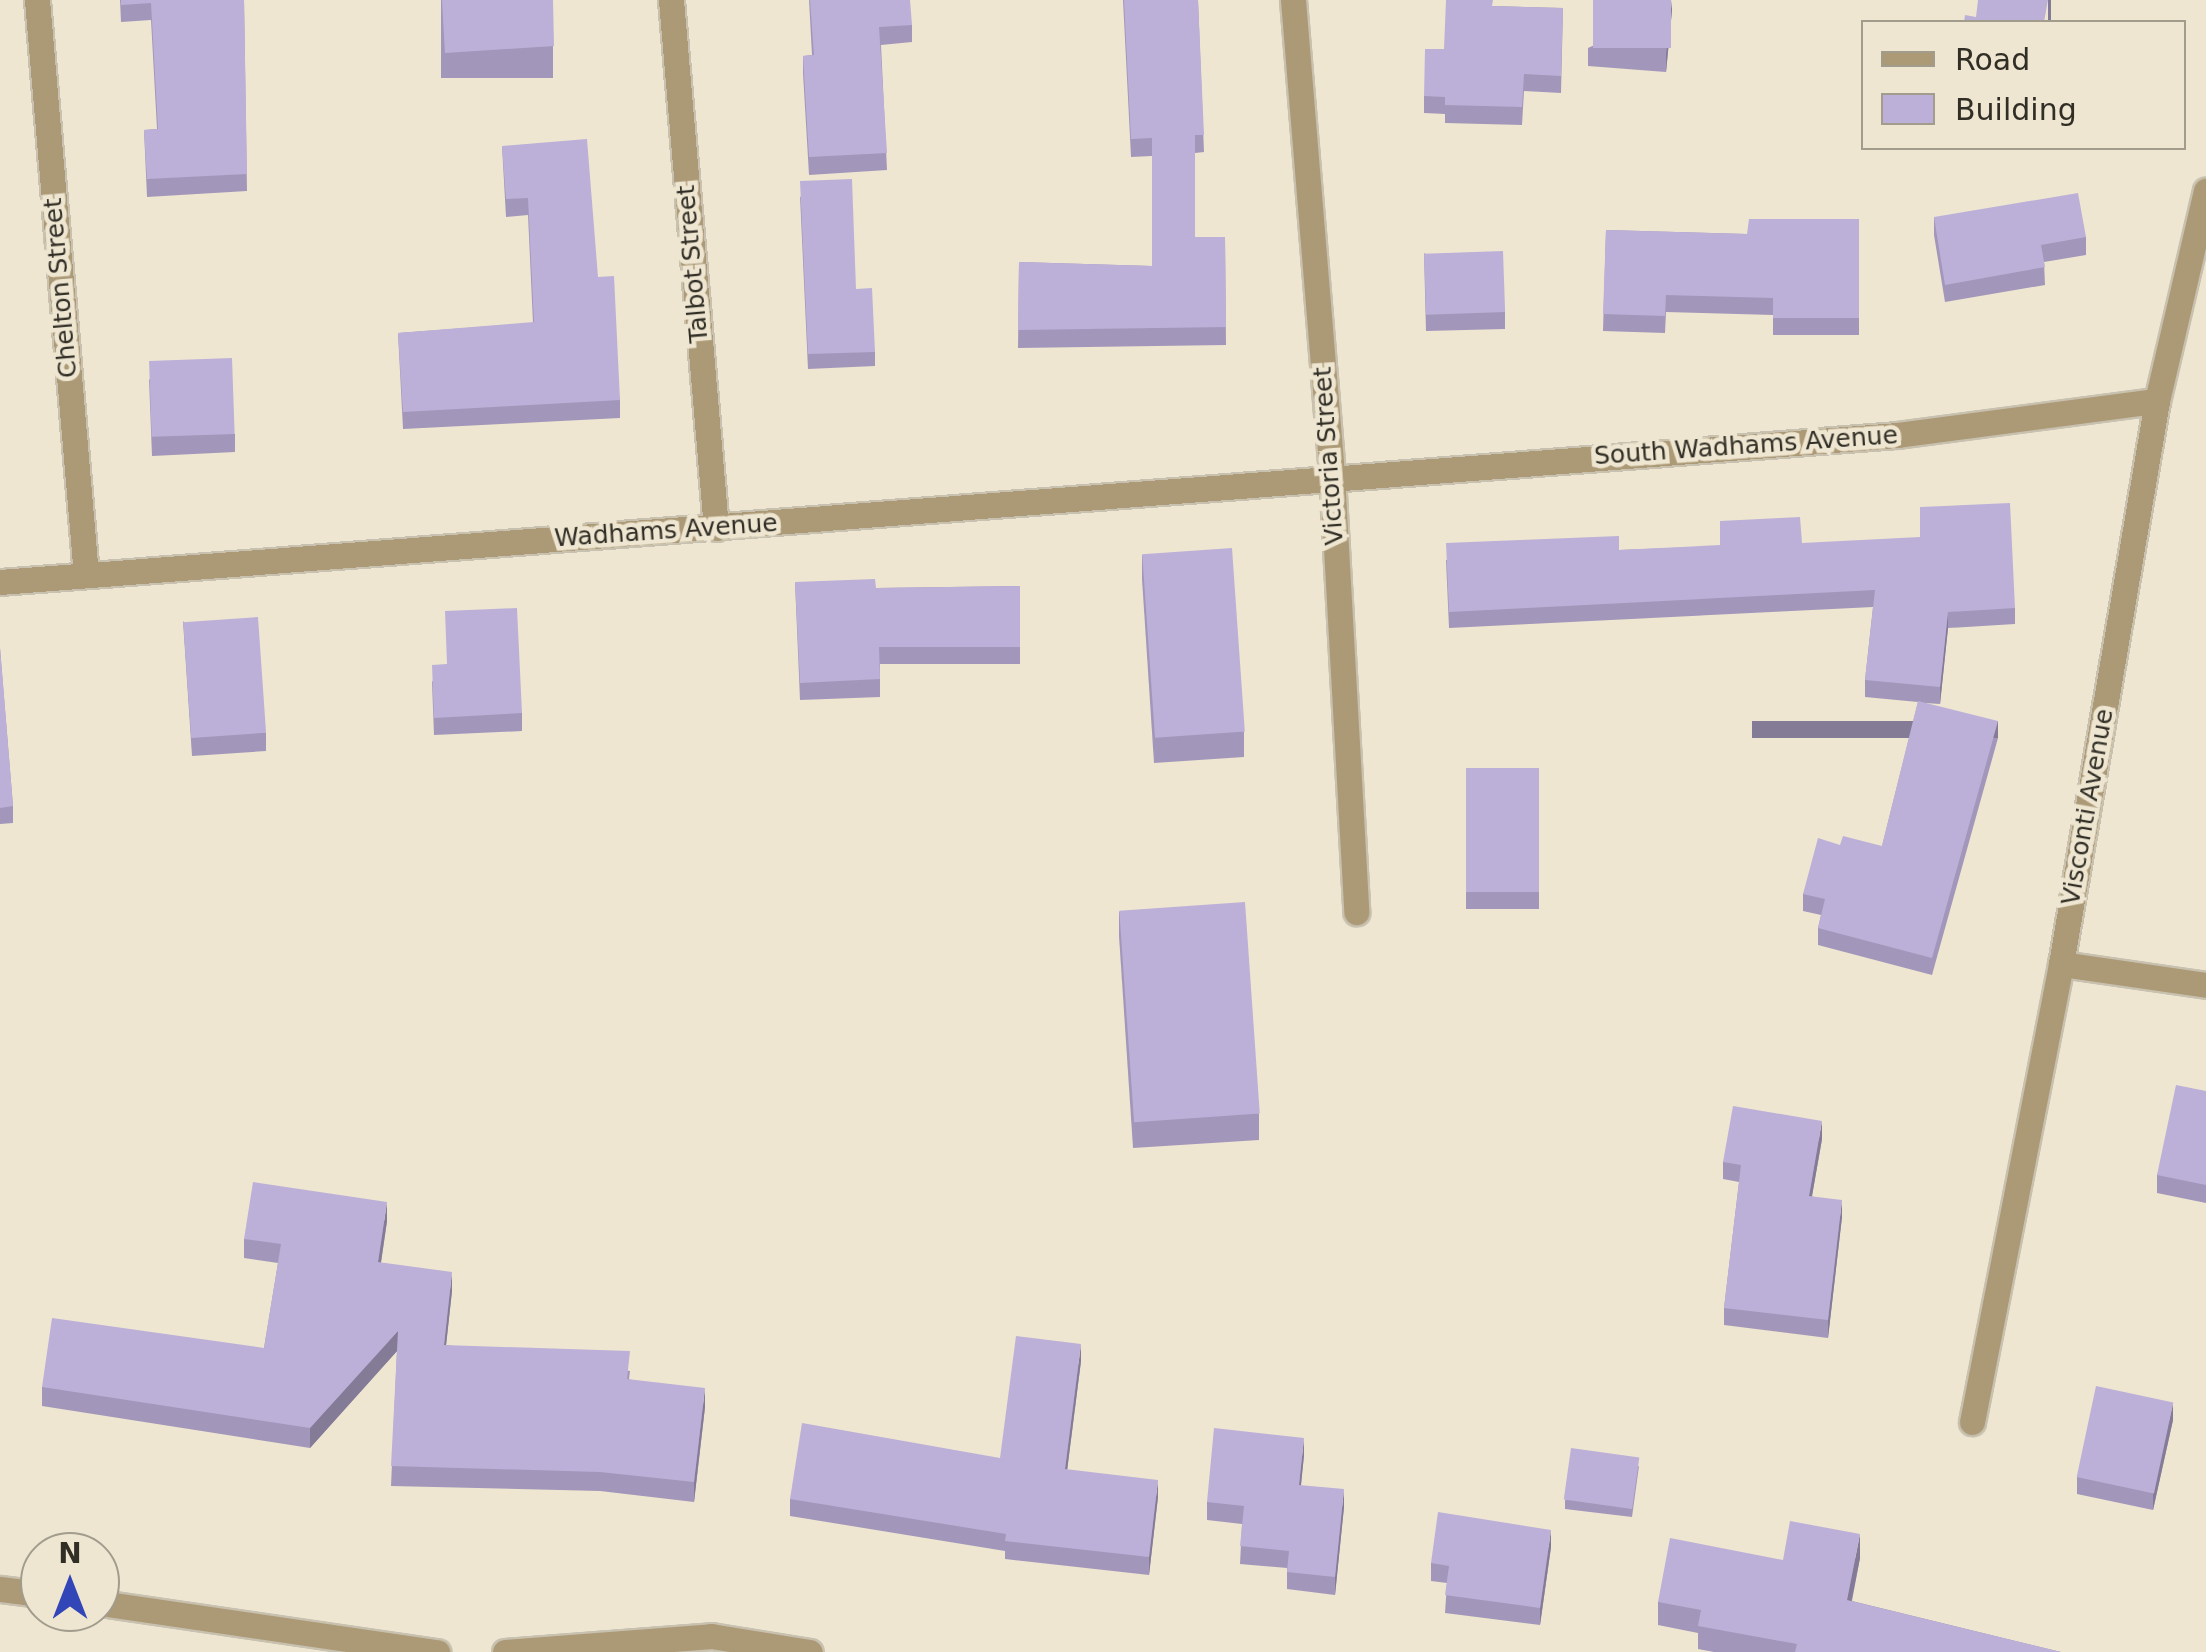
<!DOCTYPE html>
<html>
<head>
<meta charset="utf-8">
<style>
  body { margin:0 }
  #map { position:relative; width:2206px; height:1652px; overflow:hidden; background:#eee6d1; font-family:"DejaVu Sans",sans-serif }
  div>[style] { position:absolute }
  .roads { filter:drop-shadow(2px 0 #c8c1af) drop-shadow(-2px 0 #c8c1af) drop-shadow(0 2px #c8c1af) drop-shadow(0 -2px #c8c1af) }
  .minor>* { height:25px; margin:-12.5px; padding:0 12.5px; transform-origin:12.5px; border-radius:12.5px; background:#ac9976 }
  .wall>* { inset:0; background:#a297ba; transform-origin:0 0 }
  .shaded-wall>* { inset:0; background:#847b97; transform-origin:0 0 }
  .building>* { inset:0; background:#bcb0d8; transform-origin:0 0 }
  span { translate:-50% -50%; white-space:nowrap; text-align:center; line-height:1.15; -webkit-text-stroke:9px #eee6d1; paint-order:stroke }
  .street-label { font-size:25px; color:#312e26 }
  .legend { position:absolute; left:1861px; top:20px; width:325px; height:130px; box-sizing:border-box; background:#eee6d1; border:2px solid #a29c8d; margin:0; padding:12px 18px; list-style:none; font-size:30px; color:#312e26 }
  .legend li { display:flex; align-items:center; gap:20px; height:50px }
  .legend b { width:50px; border:2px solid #a29c8d }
  .north { position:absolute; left:20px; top:1532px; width:100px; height:100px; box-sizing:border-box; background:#eee6d1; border:2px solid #a29c8d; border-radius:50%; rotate:0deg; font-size:28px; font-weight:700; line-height:40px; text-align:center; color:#312e26 }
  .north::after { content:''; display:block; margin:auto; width:35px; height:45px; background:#3346b8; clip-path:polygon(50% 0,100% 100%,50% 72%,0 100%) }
</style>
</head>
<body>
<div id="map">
  <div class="roads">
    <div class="minor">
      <i style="left:37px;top:0;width:577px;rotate:85.13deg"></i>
      <i style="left:671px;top:0;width:530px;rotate:85.13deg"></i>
      <i style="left:1293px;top:0;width:478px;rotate:85.3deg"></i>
      <i style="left:1332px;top:476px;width:437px;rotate:86.8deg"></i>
      <i style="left:0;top:582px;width:1903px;rotate:-4.43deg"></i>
      <i style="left:1897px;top:435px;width:262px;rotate:-7.5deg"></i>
      <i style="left:2061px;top:964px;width:147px;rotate:8.2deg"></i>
      <i style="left:1972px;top:1422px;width:467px;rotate:-79deg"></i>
      <i style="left:2061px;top:964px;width:571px;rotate:-80.32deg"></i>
      <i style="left:2157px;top:401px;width:216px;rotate:-76.9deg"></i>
      <i style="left:0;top:1589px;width:40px;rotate:7.1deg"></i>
      <i style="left:100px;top:1603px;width:341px;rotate:8.3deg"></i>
      <i style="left:505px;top:1652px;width:207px;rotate:-4.4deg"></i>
      <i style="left:711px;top:1636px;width:100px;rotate:9.2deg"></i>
    </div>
  </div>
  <div class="wall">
    <i style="clip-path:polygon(120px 0,244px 0,247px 191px,147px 197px,144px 130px,157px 129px,151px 20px,121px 22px)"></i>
    <i style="left:441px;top:0;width:112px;height:78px"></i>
    <i style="clip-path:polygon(809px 0,912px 25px,912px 42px,881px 45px,887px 170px,809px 175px,803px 73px,803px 56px,812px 55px)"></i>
    <i style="clip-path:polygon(1123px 0,1198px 0,1204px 152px,1195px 153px,1195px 237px,1225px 237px,1226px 345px,1018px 348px,1019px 262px,1152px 266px,1152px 156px,1131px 157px)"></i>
    <i style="clip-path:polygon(1493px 6px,1563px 8px,1561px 93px,1524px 91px,1522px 125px,1445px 123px,1445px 114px,1424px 113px,1424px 96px,1444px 49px)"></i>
    <i style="clip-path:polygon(1672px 10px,1666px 72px,1588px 66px,1588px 48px)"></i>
    <i style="clip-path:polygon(502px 146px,598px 277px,620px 400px,620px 418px,403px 429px,398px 333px,533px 323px,528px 215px,506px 217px)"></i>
    <i style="clip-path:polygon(800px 196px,856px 289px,875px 352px,875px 366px,808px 369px)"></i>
    <i style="clip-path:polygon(1934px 217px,2086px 237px,2086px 255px,2044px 262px,2045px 285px,1945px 302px,1934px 235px)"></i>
    <i style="clip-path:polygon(1859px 219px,1859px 335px,1773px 335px,1773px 315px,1666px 312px,1665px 333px,1603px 331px,1606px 230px,1747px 234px)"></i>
    <i style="clip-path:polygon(1424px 253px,1505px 312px,1505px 329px,1426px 331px)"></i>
    <i style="clip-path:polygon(149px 379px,235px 434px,235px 452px,152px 456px)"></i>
    <i style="clip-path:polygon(1802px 543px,2015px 608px,2015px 624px,1948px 628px,1940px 704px,1925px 703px,1998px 738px,1932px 975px,1818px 945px,1818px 928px,1821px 915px,1803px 911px,1803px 894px,1840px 845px,1882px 846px,1918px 702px,1865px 697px,1865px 680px,1873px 607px,1449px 628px,1446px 560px,1619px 550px)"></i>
    <i style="clip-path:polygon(1142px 554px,1244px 732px,1244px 757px,1154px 763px,1142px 579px)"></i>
    <i style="clip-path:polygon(795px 582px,876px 588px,1020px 586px,1020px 664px,880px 664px,880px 697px,800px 700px)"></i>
    <i style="clip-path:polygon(183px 621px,266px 733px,266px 751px,192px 756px)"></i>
    <i style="clip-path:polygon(0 648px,13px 806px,13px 823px,0 824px)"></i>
    <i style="clip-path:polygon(446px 664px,522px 713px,522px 731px,434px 735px,432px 682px)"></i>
    <i style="left:1466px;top:768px;width:73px;height:141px"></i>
    <i style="clip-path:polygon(1119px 911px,1259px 1114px,1259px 1140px,1133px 1148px,1119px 936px)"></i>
    <i style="clip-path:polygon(2206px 1091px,2206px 1203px,2157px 1193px,2157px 1175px)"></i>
    <i style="clip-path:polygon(1822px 1139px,1812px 1196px,1842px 1217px,1828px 1338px,1724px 1325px,1724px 1308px,1739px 1182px,1723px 1179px,1723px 1162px)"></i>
    <i style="clip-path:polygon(387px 1221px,381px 1263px,452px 1291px,446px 1345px,630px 1371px,629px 1379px,705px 1407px,694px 1502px,600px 1491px,391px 1486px,397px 1351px,310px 1448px,42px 1406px,42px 1387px,264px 1348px,278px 1263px,244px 1258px,244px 1239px)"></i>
    <i style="clip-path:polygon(1081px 1361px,1067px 1470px,1158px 1497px,1149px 1575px,1005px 1559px,1005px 1551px,790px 1516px,790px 1499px,1000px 1458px)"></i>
    <i style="clip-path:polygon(2173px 1420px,2153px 1510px,2077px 1494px,2077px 1477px)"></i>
    <i style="clip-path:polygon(1304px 1455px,1301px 1486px,1344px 1507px,1335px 1595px,1287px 1589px,1287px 1568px,1240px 1564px,1242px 1524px,1207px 1520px,1207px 1502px)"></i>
    <i style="clip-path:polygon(1639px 1466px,1632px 1517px,1565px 1509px,1565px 1500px)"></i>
    <i style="clip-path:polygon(1551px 1547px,1540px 1625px,1445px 1613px,1447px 1583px,1431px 1581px,1431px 1563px)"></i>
    <i style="clip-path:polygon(1860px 1558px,1852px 1601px,2061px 1652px,1714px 1652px,1698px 1649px,1698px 1633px,1658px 1625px,1658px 1602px,1783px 1560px)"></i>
  </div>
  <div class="shaded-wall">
    <i style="clip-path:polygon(1672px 0,1672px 10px,1666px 72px,1666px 55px)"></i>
    <i style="left:2048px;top:0;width:3px;height:22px"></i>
    <i style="clip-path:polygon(1948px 612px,1948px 628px,1940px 704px,1940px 687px)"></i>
    <i style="left:1998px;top:721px;width:17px;height:246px;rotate:90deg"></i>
    <i style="clip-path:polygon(1822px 1121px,1822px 1139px,1809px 1213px,1809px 1196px)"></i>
    <i style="clip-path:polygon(1842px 1200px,1842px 1217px,1828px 1338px,1828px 1320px)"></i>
    <i style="clip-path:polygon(387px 1202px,387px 1221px,378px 1282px,378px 1262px)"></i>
    <i style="clip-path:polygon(452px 1272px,452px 1291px,444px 1364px,444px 1345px)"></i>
    <i style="clip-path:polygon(398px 1331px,398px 1350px,310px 1448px,310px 1428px)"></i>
    <i style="clip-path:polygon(1081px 1344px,1081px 1361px,1065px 1487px,1065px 1469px)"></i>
    <i style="clip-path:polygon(705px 1388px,705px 1407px,694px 1502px,694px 1482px)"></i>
    <i style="clip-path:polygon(2173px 1403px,2173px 1420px,2153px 1510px,2153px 1493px)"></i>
    <i style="clip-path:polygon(1304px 1438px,1304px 1455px,1299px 1503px,1299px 1485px)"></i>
    <i style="clip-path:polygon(1158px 1480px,1158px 1497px,1149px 1575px,1149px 1557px)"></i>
    <i style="clip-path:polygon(1344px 1489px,1344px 1507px,1335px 1595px,1335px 1577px)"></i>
    <i style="clip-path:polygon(1551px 1530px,1551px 1547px,1540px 1625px,1540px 1608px)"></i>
    <i style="clip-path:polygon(1860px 1534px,1860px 1558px,1847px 1623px,1847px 1600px)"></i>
  </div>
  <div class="building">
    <i style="clip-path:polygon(121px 0,244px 0,247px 174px,147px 179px,144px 130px,158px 129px,151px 3px,121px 5px)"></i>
    <i style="clip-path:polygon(442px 0,553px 0,554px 46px,445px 53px)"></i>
    <i style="clip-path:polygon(810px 0,910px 0,912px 25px,879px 27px,887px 153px,809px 157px,803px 56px,814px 55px)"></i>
    <i style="clip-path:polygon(1124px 0,1198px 0,1204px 135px,1195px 135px,1195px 237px,1225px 237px,1226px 327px,1018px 330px,1019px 262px,1152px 266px,1152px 138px,1131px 139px)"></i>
    <i style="clip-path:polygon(1446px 0,1493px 0,1492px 6px,1563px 8px,1561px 76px,1524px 74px,1522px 107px,1445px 105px,1445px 97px,1424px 96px,1425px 49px,1444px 49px)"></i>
    <i style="left:1593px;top:0;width:78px;height:48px"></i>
    <i style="clip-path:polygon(1978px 0,2048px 0,2044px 22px,1964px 22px,1965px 15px,1976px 17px)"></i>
    <i style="clip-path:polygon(587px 139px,598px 277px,614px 276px,620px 400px,403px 412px,398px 333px,534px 322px,528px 198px,506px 199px,502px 146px)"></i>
    <i style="clip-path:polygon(852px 179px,856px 289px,872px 288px,875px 352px,808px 354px,800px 181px)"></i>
    <i style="clip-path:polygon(2078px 193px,2086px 237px,2041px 245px,2045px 267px,1945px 285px,1934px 217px)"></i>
    <i style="clip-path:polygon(1749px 219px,1859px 219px,1859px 318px,1773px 318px,1773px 298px,1666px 295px,1665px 316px,1603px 314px,1606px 230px,1747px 234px)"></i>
    <i style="left:1503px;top:251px;width:61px;height:79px;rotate:88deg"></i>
    <i style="left:232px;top:358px;width:76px;height:83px;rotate:88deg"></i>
    <i style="clip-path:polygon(2010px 503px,2015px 608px,1948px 612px,1940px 687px,1865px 680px,1875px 590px,1449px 612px,1446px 543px,1619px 536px,1619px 550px,1720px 545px,1720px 521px,1800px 517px,1802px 543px,1920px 537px,1920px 507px)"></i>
    <i style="left:1232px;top:548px;width:184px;height:90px;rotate:86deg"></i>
    <i style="clip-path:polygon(875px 579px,876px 588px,1020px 586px,1020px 647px,879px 647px,880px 679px,800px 683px,795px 582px)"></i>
    <i style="clip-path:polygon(517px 608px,522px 713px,434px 718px,432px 665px,447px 664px,445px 611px)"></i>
    <i style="left:258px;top:617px;width:116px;height:75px;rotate:86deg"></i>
    <i style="clip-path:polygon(0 648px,13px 806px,0 808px)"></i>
    <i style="clip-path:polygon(1918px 701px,1998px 721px,1932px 958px,1818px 928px,1825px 899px,1803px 894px,1818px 838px,1840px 845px,1843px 836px,1882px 846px)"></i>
    <i style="left:1466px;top:768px;width:73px;height:124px"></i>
    <i style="left:1245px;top:902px;width:212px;height:126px;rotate:86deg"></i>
    <i style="clip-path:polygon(2176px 1085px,2206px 1091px,2206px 1185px,2157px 1175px)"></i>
    <i style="clip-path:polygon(1733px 1106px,1822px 1121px,1809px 1196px,1842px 1200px,1828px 1320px,1724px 1308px,1741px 1165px,1723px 1162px)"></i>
    <i style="clip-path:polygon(253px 1182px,387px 1202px,378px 1262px,452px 1272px,444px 1345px,630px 1351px,627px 1379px,705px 1388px,694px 1482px,600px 1472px,391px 1466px,398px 1331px,310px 1428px,42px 1387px,52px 1318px,264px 1348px,281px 1244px,244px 1239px)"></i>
    <i style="clip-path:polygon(1016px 1336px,1081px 1344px,1065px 1469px,1158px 1480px,1149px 1557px,1005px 1541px,1006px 1534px,790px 1499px,802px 1423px,1000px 1458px)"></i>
    <i style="left:2096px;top:1386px;width:79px;height:93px;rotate:12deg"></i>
    <i style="clip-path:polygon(1214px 1428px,1304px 1438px,1299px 1485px,1344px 1489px,1335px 1577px,1287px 1572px,1289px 1551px,1240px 1546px,1244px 1506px,1207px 1502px)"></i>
    <i style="left:1571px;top:1448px;width:69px;height:52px;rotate:8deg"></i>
    <i style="clip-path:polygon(1438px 1512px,1551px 1530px,1540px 1608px,1445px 1595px,1449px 1566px,1431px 1563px)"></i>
    <i style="clip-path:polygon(1790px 1521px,1860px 1534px,1847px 1600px,2061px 1652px,1795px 1652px,1797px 1644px,1698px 1626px,1701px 1610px,1658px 1602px,1670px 1538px,1783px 1560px)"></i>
  </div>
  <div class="street-label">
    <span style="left:693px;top:264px;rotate:-95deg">Talbot Street</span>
    <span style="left:61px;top:288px;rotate:-95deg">Chelton Street</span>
    <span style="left:1746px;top:446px;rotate:-4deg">South Wadhams Avenue</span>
    <span style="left:1329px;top:456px;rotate:-94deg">Victoria Street</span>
    <span style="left:666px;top:531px;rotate:-4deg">Wadhams Avenue</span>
    <span style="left:2088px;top:807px;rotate:-80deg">Visconti Avenue</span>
  </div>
  <ul class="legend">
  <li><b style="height:12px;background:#ac9976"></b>Road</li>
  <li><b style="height:28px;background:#bcb0d8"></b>Building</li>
  </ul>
  <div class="north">N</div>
</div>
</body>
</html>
